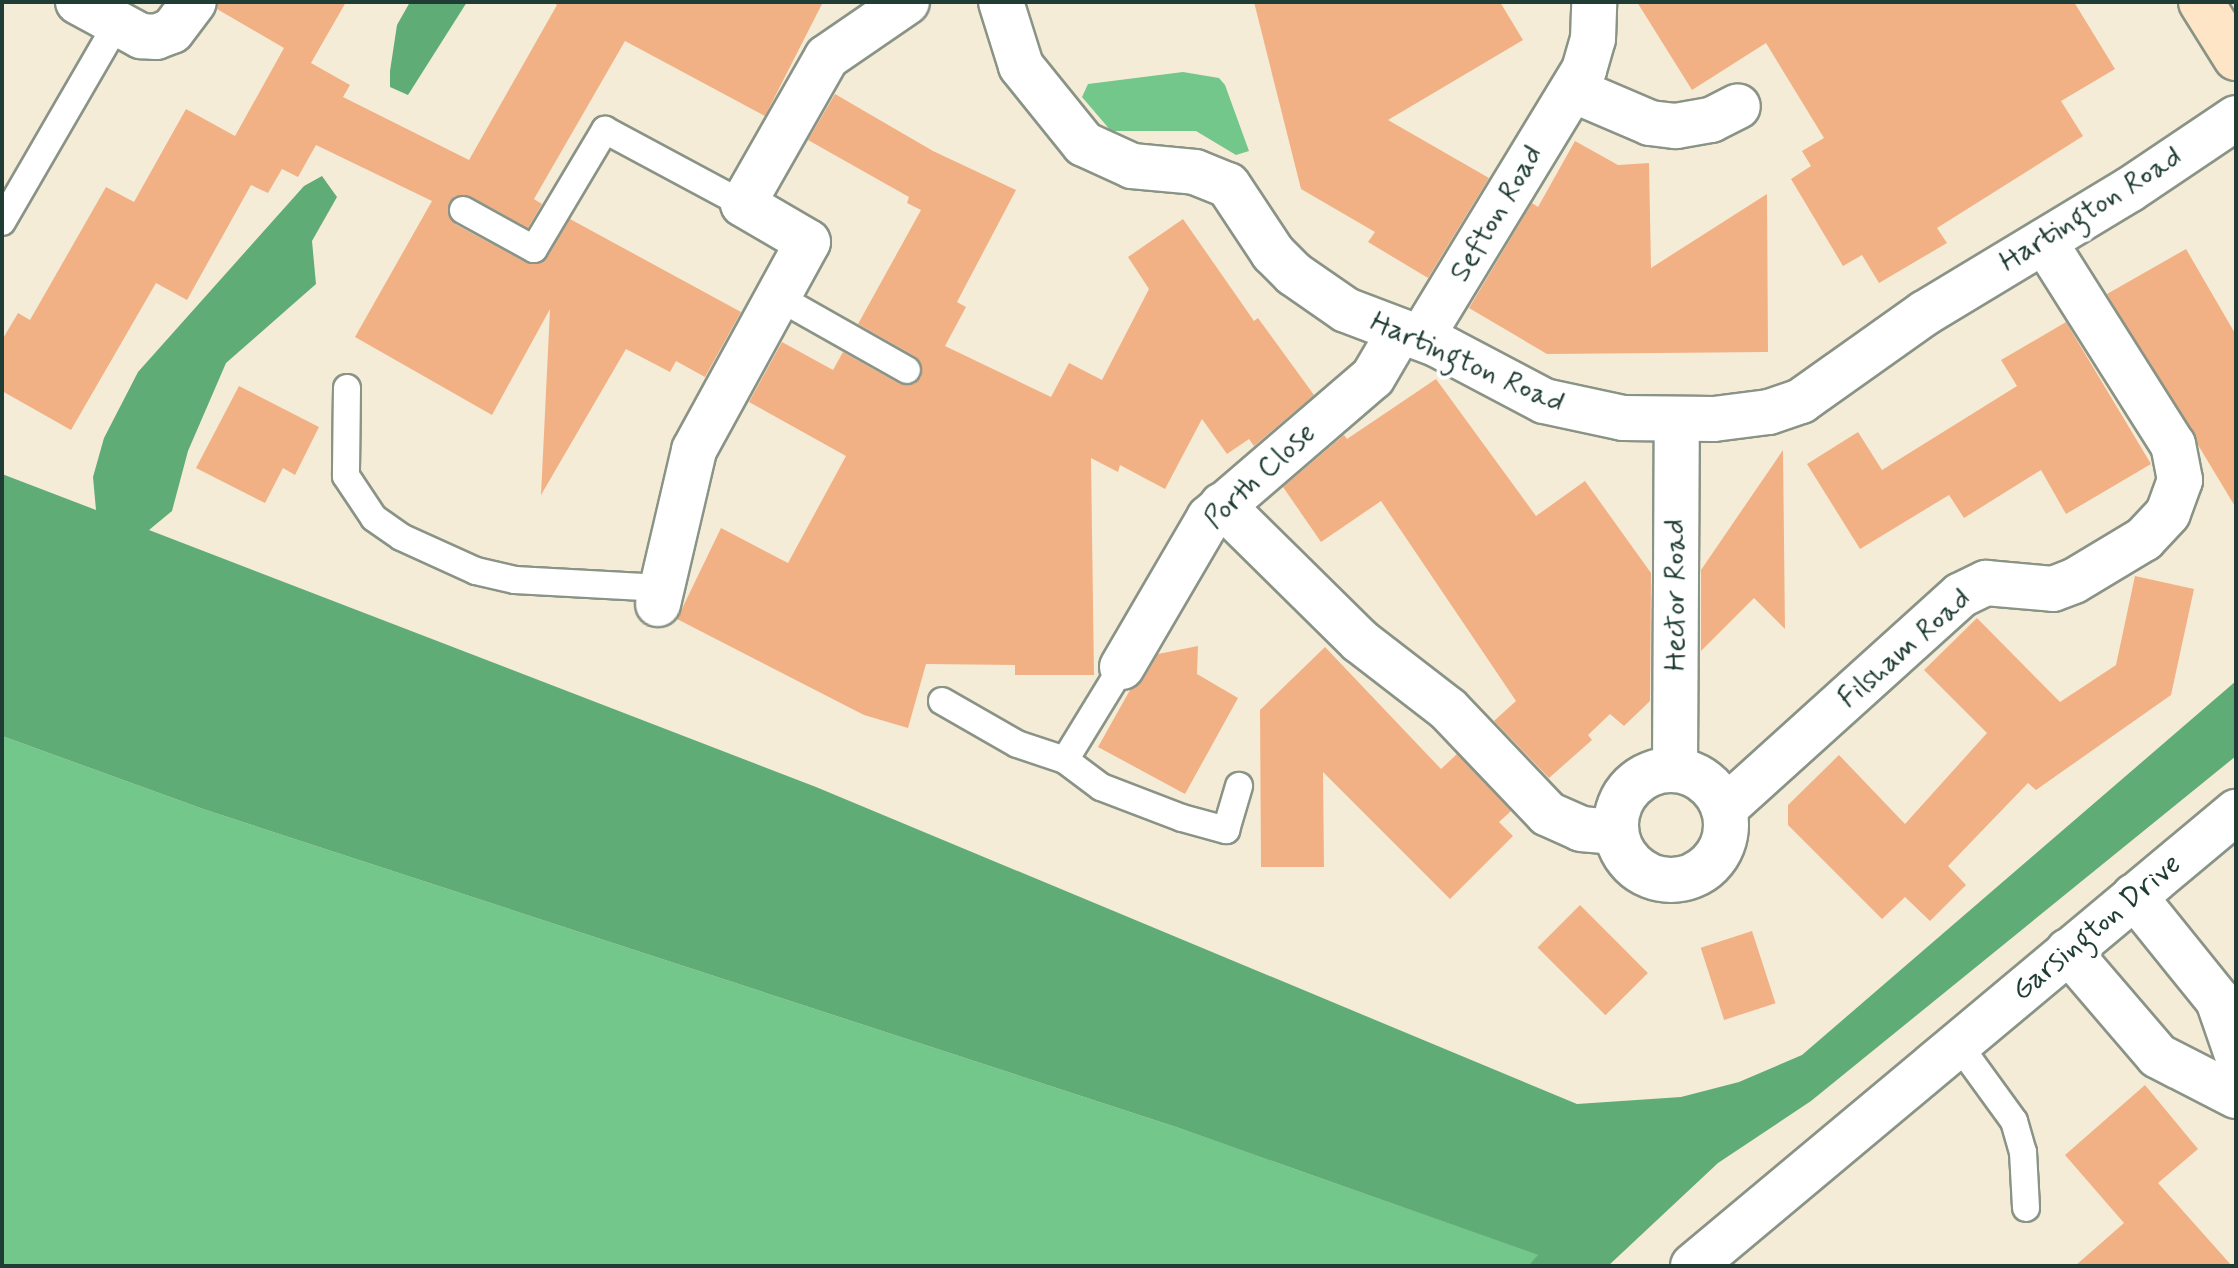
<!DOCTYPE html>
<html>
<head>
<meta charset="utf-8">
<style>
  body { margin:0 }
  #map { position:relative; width:2238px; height:1268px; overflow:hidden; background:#f5ecd8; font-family:Mynerve,sans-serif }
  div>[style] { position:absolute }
  .green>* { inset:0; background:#74c78a }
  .forest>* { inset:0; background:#5fac76 }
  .building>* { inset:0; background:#f1b185; transform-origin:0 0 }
  .roads { filter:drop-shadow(2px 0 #8a9486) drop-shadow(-2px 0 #8a9486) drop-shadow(0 2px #8a9486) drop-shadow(0 -2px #8a9486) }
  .lane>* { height:26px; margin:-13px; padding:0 13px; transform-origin:13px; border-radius:13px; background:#fff }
  .street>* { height:44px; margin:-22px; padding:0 22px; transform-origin:22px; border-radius:22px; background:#fff }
  .street>.ring { margin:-22px; padding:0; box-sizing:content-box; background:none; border:44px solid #fff; border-radius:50% }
  .secondary>* { height:44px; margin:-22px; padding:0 22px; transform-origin:22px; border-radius:22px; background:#fde5c5 }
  span { translate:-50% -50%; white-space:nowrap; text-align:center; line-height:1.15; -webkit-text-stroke:8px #fff; paint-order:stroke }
  .street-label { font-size:30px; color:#1f3d34 }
  .frame { position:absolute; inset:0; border:4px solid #1f3d34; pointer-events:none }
</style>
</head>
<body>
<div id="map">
  <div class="green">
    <i style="clip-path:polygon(1183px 72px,1219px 78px,1225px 85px,1249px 151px,1236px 155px,1196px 131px,1111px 131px,1082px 97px,1088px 84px)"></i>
    <i style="clip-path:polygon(2px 736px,206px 810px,1176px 1127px,1539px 1255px,1528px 1266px,2px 1266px)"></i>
  </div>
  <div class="forest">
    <i style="clip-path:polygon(410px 2px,467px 2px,408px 95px,390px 87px,390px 71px,397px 25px)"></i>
    <i style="clip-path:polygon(322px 176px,337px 197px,312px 241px,316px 284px,226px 363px,188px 451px,172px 511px,149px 530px,816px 787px,1577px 1104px,1681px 1097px,1739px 1082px,1802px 1055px,2236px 681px,2236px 756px,1811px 1101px,1718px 1163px,1608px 1266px,1528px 1266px,1538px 1255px,1176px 1127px,206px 810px,2px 736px,2px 474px,96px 510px,93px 477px,104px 438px,138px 372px,304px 186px)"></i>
  </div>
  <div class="building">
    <i style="clip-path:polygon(218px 2px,346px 2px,311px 63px,350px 85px,343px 97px,469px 160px,557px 5px,552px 2px,823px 2px,765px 116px,625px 41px,534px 199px,542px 204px,528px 228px,470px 196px,455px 196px,449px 203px,455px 224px,527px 263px,547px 258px,570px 219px,741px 312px,705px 377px,676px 361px,670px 372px,626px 349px,541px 495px,550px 309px,492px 415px,355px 337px,432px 201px,316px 145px,298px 177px,282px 169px,268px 193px,251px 185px,187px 300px,156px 283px,71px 430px,2px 391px,2px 340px,18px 313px,30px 320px,106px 187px,134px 202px,186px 109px,235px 136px,284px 48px,217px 9px)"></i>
    <i style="clip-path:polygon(1254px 2px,1500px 2px,1523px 40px,1388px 120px,1489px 178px,1428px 278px,1368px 242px,1375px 232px,1301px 189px)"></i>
    <i style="clip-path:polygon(1637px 2px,2074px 2px,2115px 69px,2061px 101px,2083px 136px,1937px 228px,1947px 243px,1879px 283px,1862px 255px,1843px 266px,1791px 179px,1811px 166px,1802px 151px,1824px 138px,1766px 43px,1692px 90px)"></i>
    <i style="clip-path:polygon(835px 94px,933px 151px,1016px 190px,957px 302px,966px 307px,945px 346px,1051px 397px,1069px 363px,1102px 380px,1149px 289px,1128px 257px,1183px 219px,1254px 321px,1258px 318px,1314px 395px,1254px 446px,1249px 439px,1227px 454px,1202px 419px,1165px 489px,1120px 465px,1118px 472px,1091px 458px,1094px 675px,1015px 675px,1015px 665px,926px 664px,908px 728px,864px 715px,677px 619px,721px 528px,788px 563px,846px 456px,749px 402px,782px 342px,833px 370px,843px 352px,900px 384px,914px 384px,921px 377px,916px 357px,858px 324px,921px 210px,907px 203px,909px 197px,808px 140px)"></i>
    <i style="clip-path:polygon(1575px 141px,1618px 165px,1649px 163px,1651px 268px,1767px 194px,1768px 352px,1547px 354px,1469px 308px,1532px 203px,1538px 207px)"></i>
    <i style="clip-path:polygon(2186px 249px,2236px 335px,2236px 508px,2107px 294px)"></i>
    <i style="clip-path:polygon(2066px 322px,2151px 464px,2066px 514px,2041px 470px,1964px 518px,1949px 495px,1860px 549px,1807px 464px,1858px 432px,1882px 470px,2017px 386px,2001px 360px)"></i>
    <i style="clip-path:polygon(1436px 379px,1536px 516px,1585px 481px,1651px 573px,1650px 701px,1624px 726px,1610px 714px,1588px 735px,1592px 740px,1549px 778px,1494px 721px,1516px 701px,1381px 501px,1321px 542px,1283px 487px,1344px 435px,1347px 439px)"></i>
    <i style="clip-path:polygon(239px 386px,319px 427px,295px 475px,283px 468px,265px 503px,196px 468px)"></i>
    <i style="clip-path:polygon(1783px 450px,1785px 629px,1754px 598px,1701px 651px,1701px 570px)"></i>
    <i style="clip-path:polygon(2135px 576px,2194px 589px,2171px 695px,2036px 790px,2028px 783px,1948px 866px,1966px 885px,1930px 921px,1905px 897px,1882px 919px,1788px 825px,1788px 805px,1839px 755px,1905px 824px,1987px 733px,1924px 670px,1977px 618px,2060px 702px,2116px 665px)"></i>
    <i style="clip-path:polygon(1198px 646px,1197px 674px,1238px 698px,1185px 794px,1098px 747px,1130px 690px,1143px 680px,1158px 654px)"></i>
    <i style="clip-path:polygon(1325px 647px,1441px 769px,1457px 754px,1511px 811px,1499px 822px,1513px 836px,1450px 899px,1323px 772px,1324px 867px,1261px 867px,1260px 710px)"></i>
    <i style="left:1580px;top:905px;width:96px;height:60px;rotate:45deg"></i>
    <i style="left:1752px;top:931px;width:76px;height:54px;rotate:72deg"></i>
    <i style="clip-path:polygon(2145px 1085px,2198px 1149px,2158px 1183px,2232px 1266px,2075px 1266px,2124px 1223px,2065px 1155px)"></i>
  </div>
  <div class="roads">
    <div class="lane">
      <i style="left:463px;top:210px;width:81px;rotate:28.8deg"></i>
      <i style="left:534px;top:249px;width:139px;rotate:-59.2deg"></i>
      <i style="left:605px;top:130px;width:157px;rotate:28.2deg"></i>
      <i style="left:2px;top:222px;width:229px;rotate:-59.9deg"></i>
      <i style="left:778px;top:297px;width:148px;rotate:29.5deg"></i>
      <i style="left:347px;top:388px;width:88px;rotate:90.7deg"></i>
      <i style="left:346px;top:476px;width:50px;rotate:56.3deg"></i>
      <i style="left:374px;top:518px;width:33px;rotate:35deg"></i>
      <i style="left:401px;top:537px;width:82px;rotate:24.4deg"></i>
      <i style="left:476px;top:571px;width:40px;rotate:13deg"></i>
      <i style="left:515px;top:580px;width:147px;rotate:3.1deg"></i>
      <i style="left:942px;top:701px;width:86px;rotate:29.8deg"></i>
      <i style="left:1017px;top:744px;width:51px;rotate:18.4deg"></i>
      <i style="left:1065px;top:760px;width:45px;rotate:36.9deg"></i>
      <i style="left:1101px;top:787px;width:87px;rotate:20.9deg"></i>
      <i style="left:1182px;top:818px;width:46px;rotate:15.3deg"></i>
      <i style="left:1226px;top:830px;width:46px;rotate:-73.5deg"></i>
      <i style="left:1065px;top:760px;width:109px;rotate:-58.5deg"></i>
      <i style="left:1958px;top:1044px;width:95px;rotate:54deg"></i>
      <i style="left:2014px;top:1121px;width:32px;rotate:74deg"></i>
      <i style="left:2023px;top:1152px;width:56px;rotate:86.9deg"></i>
    </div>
    <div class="street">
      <i style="left:78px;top:2px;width:72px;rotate:28.4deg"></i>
      <i style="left:141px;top:36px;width:15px;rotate:4deg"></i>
      <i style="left:156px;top:37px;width:17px;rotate:-21deg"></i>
      <i style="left:172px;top:31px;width:36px;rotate:-53deg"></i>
      <i style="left:1001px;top:2px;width:67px;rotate:72.6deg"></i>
      <i style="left:1021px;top:66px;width:100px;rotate:51.1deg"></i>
      <i style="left:1084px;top:144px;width:53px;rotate:24.6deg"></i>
      <i style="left:1132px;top:166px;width:63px;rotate:5.4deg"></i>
      <i style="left:1195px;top:172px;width:35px;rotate:22deg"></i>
      <i style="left:1228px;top:185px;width:82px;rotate:56.5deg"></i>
      <i style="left:1273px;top:253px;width:30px;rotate:45deg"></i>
      <i style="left:1294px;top:274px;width:63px;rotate:34.7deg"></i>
      <i style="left:1346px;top:310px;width:98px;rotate:20.8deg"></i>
      <i style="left:1438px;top:345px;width:120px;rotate:27.8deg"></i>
      <i style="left:1544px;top:401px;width:81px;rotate:12.1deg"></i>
      <i style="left:1623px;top:418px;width:91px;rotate:0.6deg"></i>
      <i style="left:1714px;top:419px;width:55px;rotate:-7.3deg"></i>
      <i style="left:1769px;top:412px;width:34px;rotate:-19deg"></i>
      <i style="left:1801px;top:401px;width:152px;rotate:-35.4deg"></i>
      <i style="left:1925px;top:313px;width:238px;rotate:-31.1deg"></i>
      <i style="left:2129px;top:190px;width:129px;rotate:-33.9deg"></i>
      <i style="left:1573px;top:90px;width:84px;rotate:23.2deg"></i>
      <i style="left:1650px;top:123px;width:26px;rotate:7deg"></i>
      <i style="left:1676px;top:126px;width:36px;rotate:-10deg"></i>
      <i style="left:1711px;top:120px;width:30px;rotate:-27deg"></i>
      <i style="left:1421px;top:338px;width:314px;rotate:-58.7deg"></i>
      <i style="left:1584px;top:70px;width:32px;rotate:-74deg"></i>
      <i style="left:1593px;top:39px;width:37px;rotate:-88deg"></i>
      <i style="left:1222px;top:505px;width:194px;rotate:44.6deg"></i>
      <i style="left:1360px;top:641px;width:111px;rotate:37.7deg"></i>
      <i style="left:1448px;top:709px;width:145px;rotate:46.4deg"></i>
      <i style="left:1548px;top:814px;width:36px;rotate:24deg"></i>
      <i style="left:1581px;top:829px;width:35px;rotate:5deg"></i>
      <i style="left:658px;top:604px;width:158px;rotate:-76.8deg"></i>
      <i style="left:694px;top:450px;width:237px;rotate:-61.3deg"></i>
      <i style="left:808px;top:242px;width:75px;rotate:-149.7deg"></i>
      <i style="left:743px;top:204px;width:169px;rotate:-60.3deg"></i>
      <i style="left:827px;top:57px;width:97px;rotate:-34.5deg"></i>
      <i style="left:1122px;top:667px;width:173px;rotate:-59.7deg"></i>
      <i style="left:1209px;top:518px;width:216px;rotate:-40.7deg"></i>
      <i style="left:1373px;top:377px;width:53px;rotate:-59.6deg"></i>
      <i class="ring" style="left:1616px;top:770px;width:66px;height:66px"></i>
      <i style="left:1675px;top:770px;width:351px;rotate:-89.7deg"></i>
      <i style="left:1724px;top:809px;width:319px;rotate:-42.1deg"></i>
      <i style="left:1961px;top:595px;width:28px;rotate:-26deg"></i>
      <i style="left:1986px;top:583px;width:67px;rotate:5.1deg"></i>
      <i style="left:2053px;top:589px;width:22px;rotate:-21deg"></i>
      <i style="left:2074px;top:581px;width:82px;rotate:-31deg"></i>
      <i style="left:2144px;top:539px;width:35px;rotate:-47deg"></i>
      <i style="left:2168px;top:513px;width:35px;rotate:-70deg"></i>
      <i style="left:2180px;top:480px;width:36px;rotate:-101deg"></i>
      <i style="left:2173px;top:445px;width:241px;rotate:-122.3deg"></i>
      <i style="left:2134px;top:896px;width:134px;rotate:51.1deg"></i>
      <i style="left:2218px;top:1000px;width:55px;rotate:70.9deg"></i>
      <i style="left:2068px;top:951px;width:138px;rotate:49.4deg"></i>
      <i style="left:2158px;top:1056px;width:88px;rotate:27.1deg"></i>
      <i style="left:1693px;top:1266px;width:708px;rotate:-39.9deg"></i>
    </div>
    <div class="secondary">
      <i style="left:2201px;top:2px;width:66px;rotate:58deg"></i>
    </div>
  </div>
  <div class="street-label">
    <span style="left:2091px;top:210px;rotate:-32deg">Hartington Road</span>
    <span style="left:1497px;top:214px;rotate:-59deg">Sefton Road</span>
    <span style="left:1467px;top:363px;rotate:24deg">Hartington Road</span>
    <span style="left:1260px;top:476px;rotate:-43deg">Porth Close</span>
    <span style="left:1676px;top:595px;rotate:-90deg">Hector Road</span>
    <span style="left:1905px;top:649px;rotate:-41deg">Filsham Road</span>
    <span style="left:2097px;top:928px;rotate:-40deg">Garsington Drive</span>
  </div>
  <div class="frame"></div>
</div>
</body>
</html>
